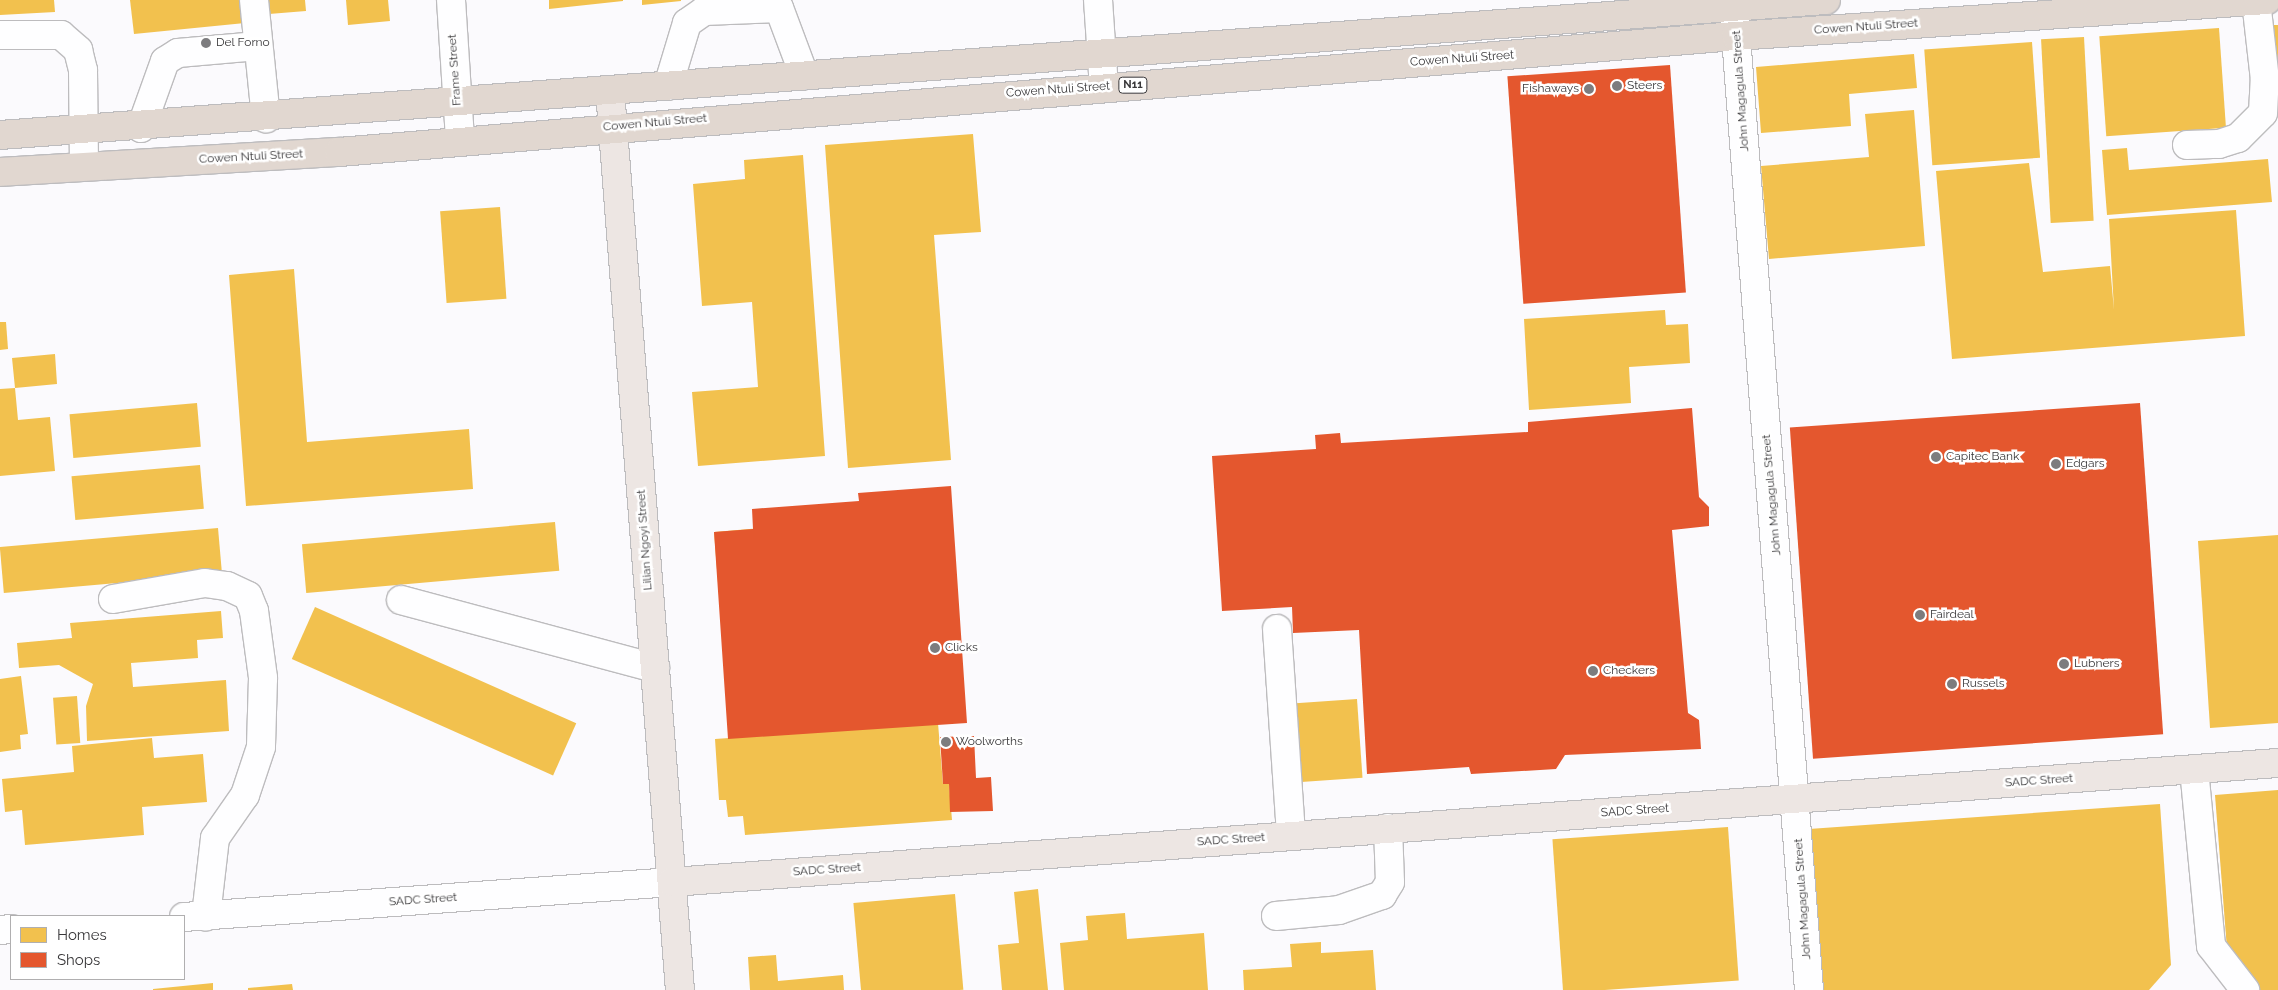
<!DOCTYPE html>
<html>
<head>
<meta charset="utf-8">
<style>
  body { margin:0 }
  #map { position:relative; width:2278px; height:990px; overflow:hidden; background:#fbfafd; font-family:Raleway,sans-serif }
  div>[style] { position:absolute }
  .homes>* { inset:0; background:#f2c14e; transform-origin:0 0 }
  .shops>* { inset:0; background:#e4572e; transform-origin:0 0 }
  .roads { filter:drop-shadow(1px 0 #bdbcbe) drop-shadow(-1px 0 #bdbcbe) drop-shadow(0 1px #bdbcbe) drop-shadow(0 -1px #bdbcbe) }
  .minor>* { height:28px; margin:-14px; padding:0 14px; transform-origin:14px; border-radius:14px; background:#fefeff }
  .major>* { height:28px; margin:-14px; padding:0 14px; transform-origin:14px; border-radius:14px; background:#ede6e3 }
  .highway>* { height:28px; margin:-14px; padding:0 14px; transform-origin:14px; border-radius:14px; background:#e1d7d0 }
  .dots>* { width:14px; height:14px; translate:-50% -50%; box-sizing:border-box; border:2px solid #fff; border-radius:50% }
  span { translate:-50% -50%; white-space:nowrap; text-align:center; line-height:1.15; -webkit-text-stroke:5px #fff; paint-order:stroke }
  .shield-label span { padding:1px 4px; background:#fff; border:1px solid; border-radius:4px; -webkit-text-stroke-width:0 }
  .shield-label { font-size:11px; color:#39383a; font-weight:700 }
  .street-label { font-size:12px; color:#39383a }
  .poi-label { font-size:12px; color:#39383a }
  .left { translate:0 -50%; text-align:left }
  .right { translate:-100% -50%; text-align:right }
  .legend { position:absolute; left:10px; top:915px; width:175px; height:65px; box-sizing:border-box; background:#fff; border:1px solid #b0afb0; margin:0; padding:6px 9px; list-style:none; font-size:15px; color:#39383a }
  .legend li { display:flex; align-items:center; gap:10px; height:25px }
  .legend b { width:25px; border:1px solid #b0afb0 }
</style>
</head>
<body>
<div id="map">
  <div class="homes">
    <i style="clip-path:polygon(0 0,54px 0,55px 12px,0 15px)"></i>
    <i style="clip-path:polygon(130px 0,243px 0,245px 23px,134px 34px)"></i>
    <i style="clip-path:polygon(268px 0,305px 0,306px 11px,269px 14px)"></i>
    <i style="clip-path:polygon(346px 0,388px 0,390px 21px,348px 25px)"></i>
    <i style="clip-path:polygon(549px 0,623px 0,623px 1px,549px 9px)"></i>
    <i style="clip-path:polygon(642px 0,681px 0,681px 1px,642px 5px)"></i>
    <i style="clip-path:polygon(2272px 25px,2278px 25px,2278px 90px)"></i>
    <i style="left:2219px;top:28px;width:100px;height:120px;rotate:86deg"></i>
    <i style="left:2084px;top:37px;width:184px;height:43px;rotate:87deg"></i>
    <i style="left:2032px;top:42px;width:116px;height:108px;rotate:86deg"></i>
    <i style="clip-path:polygon(1914px 54px,1917px 88px,1849px 94px,1851px 126px,1761px 133px,1756px 67px)"></i>
    <i style="clip-path:polygon(1914px 110px,1925px 246px,1769px 259px,1761px 166px,1869px 157px,1865px 114px)"></i>
    <i style="clip-path:polygon(973px 134px,981px 232px,934px 235px,951px 460px,848px 468px,825px 145px)"></i>
    <i style="clip-path:polygon(2127px 148px,2129px 170px,2268px 159px,2272px 202px,2107px 215px,2102px 150px)"></i>
    <i style="clip-path:polygon(803px 155px,825px 456px,698px 466px,692px 392px,758px 387px,752px 302px,702px 306px,693px 184px,745px 179px,744px 160px)"></i>
    <i style="clip-path:polygon(2029px 163px,2043px 272px,2110px 266px,2114px 310px,2109px 219px,2236px 210px,2245px 336px,1952px 359px,1936px 171px)"></i>
    <i style="left:500px;top:207px;width:92px;height:60px;rotate:86deg"></i>
    <i style="clip-path:polygon(294px 269px,307px 442px,469px 429px,473px 489px,246px 506px,229px 275px)"></i>
    <i style="clip-path:polygon(1665px 310px,1666px 325px,1688px 324px,1690px 363px,1629px 367px,1631px 403px,1529px 410px,1524px 319px)"></i>
    <i style="clip-path:polygon(0 322px,6px 322px,8px 349px,0 350px)"></i>
    <i style="clip-path:polygon(55px 354px,57px 384px,15px 388px,18px 420px,50px 417px,55px 471px,0 476px,0 389px,15px 388px,12px 358px)"></i>
    <i style="left:197px;top:403px;width:44px;height:128px;rotate:85deg"></i>
    <i style="left:200px;top:465px;width:44px;height:129px;rotate:85deg"></i>
    <i style="left:555px;top:522px;width:49px;height:254px;rotate:85deg"></i>
    <i style="clip-path:polygon(820px 523px,822px 545px,750px 551px,757px 633px,895px 622px,903px 720px,730px 734px,714px 532px)"></i>
    <i style="left:218px;top:528px;width:46px;height:219px;rotate:85deg"></i>
    <i style="clip-path:polygon(2278px 535px,2278px 723px,2210px 728px,2198px 541px)"></i>
    <i style="left:899px;top:553px;width:44px;height:91px;rotate:86deg"></i>
    <i style="left:784px;top:560px;width:63px;height:23px;rotate:85deg"></i>
    <i style="left:315px;top:607px;width:286px;height:57px;rotate:24deg"></i>
    <i style="clip-path:polygon(221px 611px,223px 638px,197px 640px,198px 658px,131px 663px,133px 687px,226px 680px,229px 731px,87px 741px,86px 706px,93px 684px,59px 665px,19px 668px,17px 643px,72px 638px,70px 623px)"></i>
    <i style="clip-path:polygon(21px 676px,28px 734px,20px 735px,21px 749px,0 752px,0 679px)"></i>
    <i style="left:77px;top:696px;width:47px;height:24px;rotate:86deg"></i>
    <i style="left:1357px;top:699px;width:79px;height:65px;rotate:86deg"></i>
    <i style="clip-path:polygon(938px 723px,943px 784px,949px 784px,952px 820px,745px 835px,743px 816px,728px 817px,726px 800px,719px 800px,715px 739px)"></i>
    <i style="clip-path:polygon(152px 738px,154px 758px,203px 754px,207px 802px,142px 807px,144px 835px,25px 845px,22px 810px,5px 812px,2px 779px,74px 772px,72px 746px)"></i>
    <i style="clip-path:polygon(2278px 790px,2278px 990px,2260px 990px,2228px 962px,2215px 795px)"></i>
    <i style="clip-path:polygon(2160px 804px,2171px 965px,2149px 990px,1820px 990px,1809px 829px)"></i>
    <i style="left:1728px;top:827px;width:154px;height:176px;rotate:86deg"></i>
    <i style="clip-path:polygon(1038px 889px,1048px 990px,1002px 990px,998px 945px,1019px 943px,1014px 892px)"></i>
    <i style="left:955px;top:894px;width:96px;height:102px;rotate:85deg"></i>
    <i style="clip-path:polygon(1125px 913px,1127px 939px,1204px 933px,1208px 990px,1064px 990px,1060px 943px,1088px 940px,1086px 916px)"></i>
    <i style="clip-path:polygon(1321px 942px,1321px 953px,1373px 950px,1376px 990px,1244px 990px,1243px 970px,1292px 967px,1290px 944px)"></i>
    <i style="clip-path:polygon(776px 955px,778px 981px,843px 975px,844px 990px,750px 990px,748px 957px)"></i>
    <i style="clip-path:polygon(213px 983px,213px 990px,153px 990px,153px 989px)"></i>
    <i style="clip-path:polygon(292px 984px,293px 990px,248px 990px,248px 988px)"></i>
  </div>
  <div class="shops">
    <i style="left:1670px;top:65px;width:228px;height:163px;rotate:86deg"></i>
    <i style="left:2140px;top:403px;width:332px;height:351px;rotate:86deg"></i>
    <i style="clip-path:polygon(1692px 408px,1699px 497px,1709px 507px,1709px 526px,1672px 530px,1688px 713px,1699px 720px,1701px 749px,1565px 755px,1556px 769px,1471px 774px,1469px 767px,1367px 774px,1359px 630px,1293px 633px,1292px 607px,1222px 611px,1212px 456px,1316px 449px,1315px 435px,1340px 433px,1341px 443px,1528px 432px,1528px 422px)"></i>
    <i style="clip-path:polygon(951px 486px,967px 723px,728px 739px,714px 532px,753px 529px,752px 509px,859px 501px,858px 493px)"></i>
    <i style="clip-path:polygon(974px 736px,976px 778px,991px 777px,993px 811px,950px 812px,949px 784px,943px 784px,940px 737px)"></i>
  </div>
  <div class="roads">
    <div class="minor">
      <i style="left:254px;top:0;width:119px;rotate:84.2deg"></i>
      <i style="left:451px;top:0;width:140px;rotate:86.3deg"></i>
      <i style="left:1098px;top:0;width:87px;rotate:86.1deg"></i>
      <i style="left:1734px;top:11px;width:982px;rotate:85.62deg"></i>
      <i style="left:0;top:35px;width:61px"></i>
      <i style="left:61px;top:35px;width:23px;rotate:41deg"></i>
      <i style="left:78px;top:50px;width:21px;rotate:76deg"></i>
      <i style="left:83px;top:70px;width:96px;rotate:89.4deg"></i>
      <i style="left:668px;top:86px;width:66px;rotate:-73.2deg"></i>
      <i style="left:687px;top:23px;width:21px;rotate:-35deg"></i>
      <i style="left:704px;top:11px;width:75px;rotate:-2.3deg"></i>
      <i style="left:779px;top:8px;width:72px;rotate:69.5deg"></i>
      <i style="left:141px;top:128px;width:71px;rotate:-70.3deg"></i>
      <i style="left:165px;top:61px;width:15px;rotate:-32deg"></i>
      <i style="left:178px;top:53px;width:80px;rotate:-5deg"></i>
      <i style="left:2187px;top:145px;width:32px;rotate:-2deg"></i>
      <i style="left:2219px;top:144px;width:20px;rotate:-18deg"></i>
      <i style="left:2238px;top:138px;width:35px;rotate:-45deg"></i>
      <i style="left:2263px;top:113px;width:33px;rotate:-87deg"></i>
      <i style="left:2265px;top:80px;width:80px;rotate:-96.5deg"></i>
      <i style="left:113px;top:599px;width:93px;rotate:-9.9deg"></i>
      <i style="left:205px;top:583px;width:22px;rotate:8deg"></i>
      <i style="left:227px;top:586px;width:23px;rotate:25deg"></i>
      <i style="left:248px;top:596px;width:16px;rotate:68deg"></i>
      <i style="left:254px;top:611px;width:68px;rotate:82.3deg"></i>
      <i style="left:263px;top:678px;width:69px;rotate:91.7deg"></i>
      <i style="left:261px;top:747px;width:51px;rotate:108.4deg"></i>
      <i style="left:245px;top:795px;width:52px;rotate:124.9deg"></i>
      <i style="left:215px;top:838px;width:79px;rotate:96.6deg"></i>
      <i style="left:401px;top:600px;width:263px;rotate:15deg"></i>
      <i style="left:1277px;top:629px;width:207px;rotate:86.1deg"></i>
      <i style="left:2194px;top:769px;width:178px;rotate:84.5deg"></i>
      <i style="left:2211px;top:946px;width:56px;rotate:52.3deg"></i>
      <i style="left:1276px;top:916px;width:63px;rotate:-5.4deg"></i>
      <i style="left:1339px;top:910px;width:46px;rotate:-19.2deg"></i>
      <i style="left:1382px;top:895px;width:15px;rotate:-58deg"></i>
      <i style="left:1390px;top:882px;width:54px;rotate:-92.1deg"></i>
      <i style="left:184px;top:917px;width:489px;rotate:-4.1deg"></i>
      <i style="left:0;top:930px;width:11px;rotate:-5deg"></i>
    </div>
    <div class="major">
      <i style="left:610px;top:91px;width:902px;rotate:85.55deg"></i>
      <i style="left:672px;top:882px;width:1610px;rotate:-4.24deg"></i>
    </div>
    <div class="highway">
      <i style="left:0;top:135px;width:1831px;rotate:-4.23deg"></i>
      <i style="left:0;top:172px;width:340px;rotate:-3.4deg"></i>
      <i style="left:339px;top:152px;width:1402px;rotate:-4.75deg"></i>
      <i style="left:1736px;top:36px;width:532px;rotate:-3.88deg"></i>
    </div>
  </div>
  <div class="dots">
    <i style="left:206px;top:43px;background:#7d7c7e"></i>
    <i style="left:1617px;top:86px;background:#7d7c7e"></i>
    <i style="left:1589px;top:89px;background:#7d7c7e"></i>
    <i style="left:1936px;top:457px;background:#7d7c7e"></i>
    <i style="left:2056px;top:464px;background:#7d7c7e"></i>
    <i style="left:1920px;top:615px;background:#7d7c7e"></i>
    <i style="left:935px;top:648px;background:#7d7c7e"></i>
    <i style="left:2064px;top:664px;background:#7d7c7e"></i>
    <i style="left:1593px;top:671px;background:#7d7c7e"></i>
    <i style="left:1952px;top:684px;background:#7d7c7e"></i>
    <i style="left:946px;top:742px;background:#7d7c7e"></i>
  </div>
  <div class="shield-label">
    <span style="left:1133px;top:85px">N11</span>
  </div>
  <div class="street-label">
    <span style="left:1866px;top:27px;rotate:-4deg">Cowen Ntuli Street</span>
    <span style="left:1462px;top:59px;rotate:-4deg">Cowen Ntuli Street</span>
    <span style="left:455px;top:70px;rotate:-94deg">Frame Street</span>
    <span style="left:1058px;top:90px;rotate:-4deg">Cowen Ntuli Street</span>
    <span style="left:1741px;top:91px;rotate:-94deg">John Magagula Street</span>
    <span style="left:655px;top:123px;rotate:-5deg">Cowen Ntuli Street</span>
    <span style="left:251px;top:157px;rotate:-3deg">Cowen Ntuli Street</span>
    <span style="left:1772px;top:495px;rotate:-95deg">John Magagula Street</span>
    <span style="left:645px;top:540px;rotate:-94deg">Lilian Ngoyi Street</span>
    <span style="left:2039px;top:781px;rotate:-4deg">SADC Street</span>
    <span style="left:1635px;top:811px;rotate:-4deg">SADC Street</span>
    <span style="left:1231px;top:840px;rotate:-4deg">SADC Street</span>
    <span style="left:827px;top:870px;rotate:-4deg">SADC Street</span>
    <span style="left:1803px;top:899px;rotate:-94deg">John Magagula Street</span>
    <span style="left:423px;top:900px;rotate:-4deg">SADC Street</span>
  </div>
  <div class="poi-label">
    <span class="left" style="left:216px;top:43px">Del Forno</span>
    <span class="left" style="left:1627px;top:86px">Steers</span>
    <span class="right" style="left:1579px;top:89px">Fishaways</span>
    <span class="left" style="left:1946px;top:457px">Capitec Bank</span>
    <span class="left" style="left:2066px;top:464px">Edgars</span>
    <span class="left" style="left:1930px;top:615px">Fairdeal</span>
    <span class="left" style="left:945px;top:648px">Clicks</span>
    <span class="left" style="left:2074px;top:664px">Lubners</span>
    <span class="left" style="left:1603px;top:671px">Checkers</span>
    <span class="left" style="left:1962px;top:684px">Russels</span>
    <span class="left" style="left:956px;top:742px">Woolworths</span>
  </div>
  <ul class="legend">
  <li><b style="height:14px;background:#f2c14e"></b>Homes</li>
  <li><b style="height:14px;background:#e4572e"></b>Shops</li>
  </ul>
</div>
</body>
</html>
